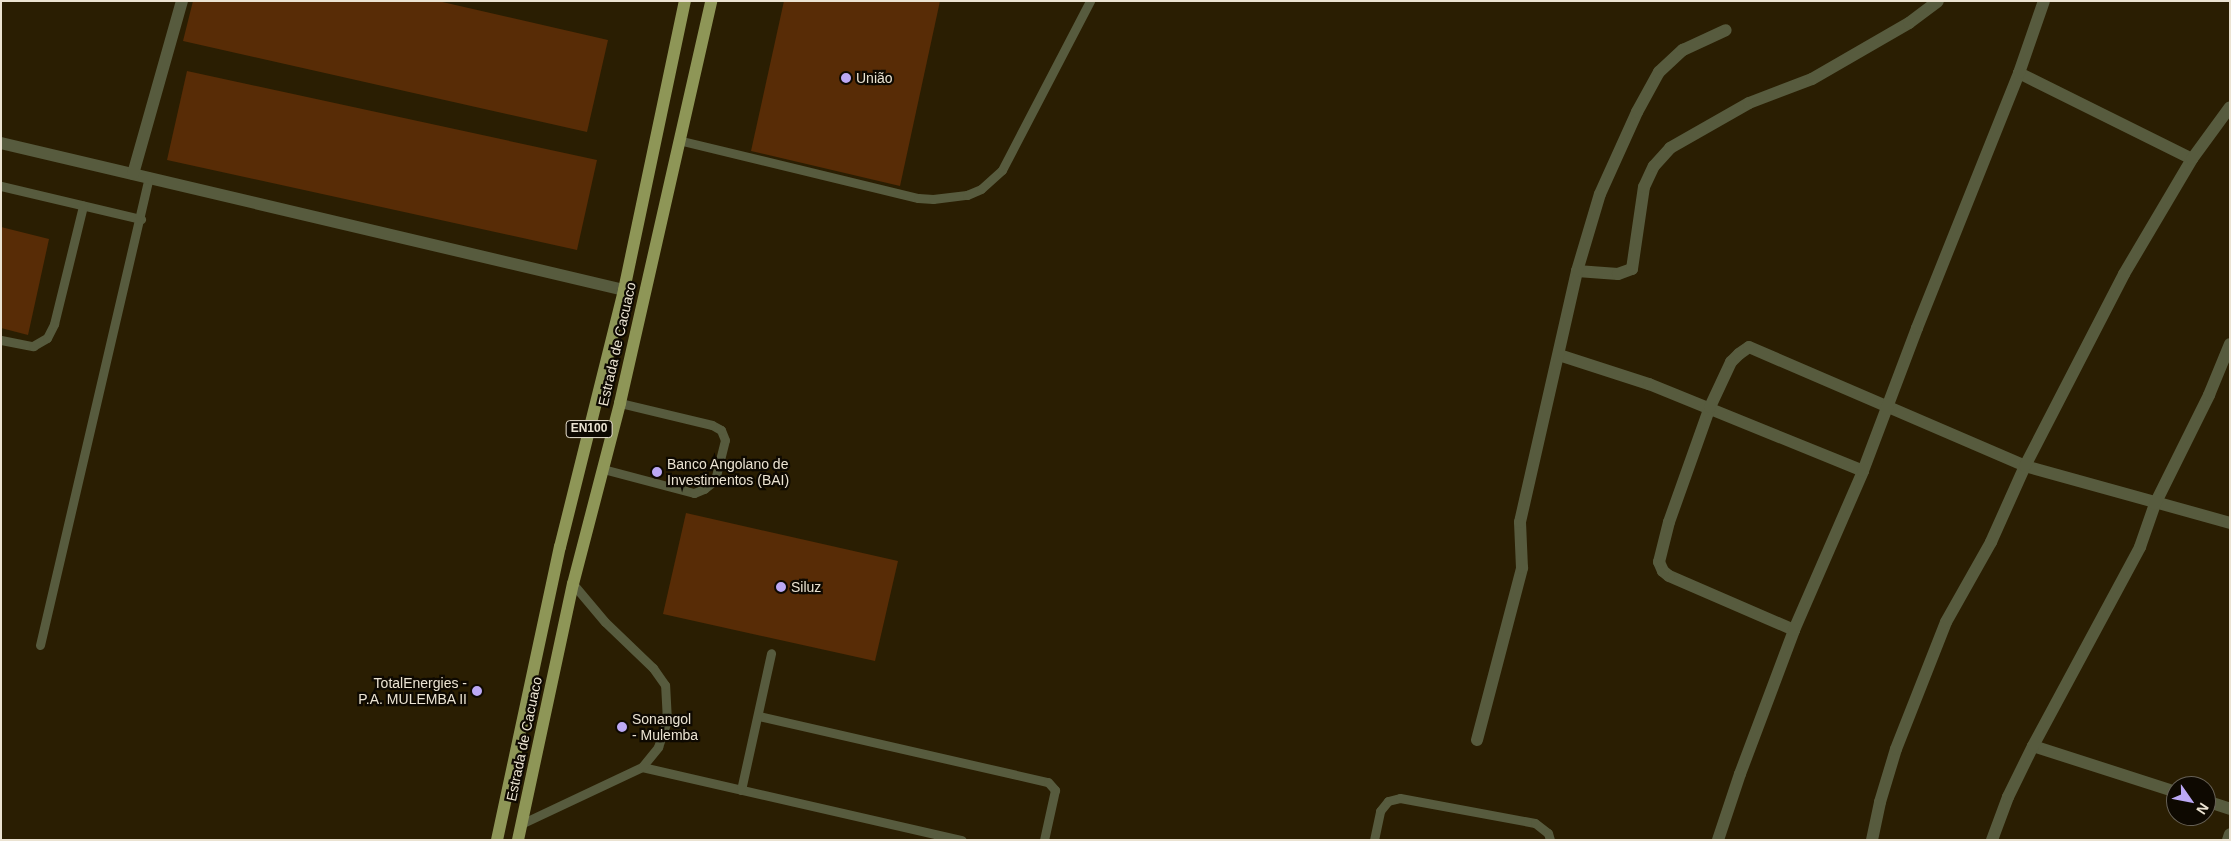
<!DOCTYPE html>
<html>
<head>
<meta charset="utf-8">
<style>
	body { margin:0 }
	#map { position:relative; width:2231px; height:841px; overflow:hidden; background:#2a1e02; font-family:Helvetica,sans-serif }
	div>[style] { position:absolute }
	.building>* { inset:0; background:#582c06 }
	.lane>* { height:9px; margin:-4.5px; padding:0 4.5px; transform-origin:4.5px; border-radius:4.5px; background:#575b3e }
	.street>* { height:12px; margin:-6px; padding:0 6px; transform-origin:6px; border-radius:6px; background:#575b3e }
	.primary>* { height:12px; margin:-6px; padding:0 6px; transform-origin:6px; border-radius:6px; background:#8e9657 }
	.dots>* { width:14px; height:14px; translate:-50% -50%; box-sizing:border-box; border:2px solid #0e0901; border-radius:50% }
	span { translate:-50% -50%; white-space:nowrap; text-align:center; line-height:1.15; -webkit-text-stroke:4.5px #0e0901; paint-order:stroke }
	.shield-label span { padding:1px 4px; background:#0e0901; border:1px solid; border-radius:4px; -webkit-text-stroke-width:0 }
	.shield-label { font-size:12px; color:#ebe3d2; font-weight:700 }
	.poi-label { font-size:14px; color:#ebe3d2 }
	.left { translate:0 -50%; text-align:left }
	.right { translate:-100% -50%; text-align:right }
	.street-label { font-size:14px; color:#ebe3d2 }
	.frame { position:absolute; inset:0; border:2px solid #ebe3d2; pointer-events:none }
	.north { position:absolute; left:2166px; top:776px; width:50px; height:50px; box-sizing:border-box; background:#0e0901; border:1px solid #666055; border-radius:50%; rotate:123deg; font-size:14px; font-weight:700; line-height:20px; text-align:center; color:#ebe3d2 }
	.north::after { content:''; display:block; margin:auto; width:18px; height:22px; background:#bca9f5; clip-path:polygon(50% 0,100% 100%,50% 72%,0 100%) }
</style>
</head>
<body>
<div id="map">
	<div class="building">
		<i style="clip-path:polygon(193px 1px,438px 1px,608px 40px,587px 132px,183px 41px)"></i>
		<i style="clip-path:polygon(784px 1px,940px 1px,900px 186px,751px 151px)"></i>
		<i style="clip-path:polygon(187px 71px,597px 160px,577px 250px,167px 160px)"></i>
		<i style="clip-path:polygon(1px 227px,49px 239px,28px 335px,1px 328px)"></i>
		<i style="clip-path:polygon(686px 513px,898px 561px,875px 661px,663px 614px)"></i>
	</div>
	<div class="lane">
		<i style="left:678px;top:140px;width:247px;rotate:13.6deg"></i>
		<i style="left:918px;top:198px;width:15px;rotate:4deg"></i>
		<i style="left:933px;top:199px;width:34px;rotate:-7deg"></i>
		<i style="left:967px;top:195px;width:15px;rotate:-23deg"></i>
		<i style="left:981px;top:189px;width:28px;rotate:-42deg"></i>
		<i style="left:1002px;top:170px;width:191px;rotate:-62.5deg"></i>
		<i style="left:1px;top:186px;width:144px;rotate:13.3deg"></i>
		<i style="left:1px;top:340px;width:33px;rotate:11deg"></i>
		<i style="left:33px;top:346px;width:16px;rotate:-30deg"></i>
		<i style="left:47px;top:338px;width:16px;rotate:-63deg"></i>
		<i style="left:54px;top:324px;width:122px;rotate:-76.2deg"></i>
		<i style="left:603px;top:469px;width:94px;rotate:14.8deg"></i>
		<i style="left:694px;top:493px;width:11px;rotate:-22deg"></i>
		<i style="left:704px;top:489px;width:14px;rotate:-39deg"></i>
		<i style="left:715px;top:480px;width:41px;rotate:-76deg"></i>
		<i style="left:725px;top:440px;width:11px;rotate:-112deg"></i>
		<i style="left:721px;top:430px;width:10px;rotate:-151deg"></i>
		<i style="left:712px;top:425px;width:95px;rotate:-166.6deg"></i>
		<i style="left:40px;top:645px;width:481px;rotate:-76.9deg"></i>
		<i style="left:759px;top:716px;width:296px;rotate:12.9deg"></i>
		<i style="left:1048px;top:782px;width:11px;rotate:49deg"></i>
		<i style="left:1055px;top:790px;width:51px;rotate:102.4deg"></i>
		<i style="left:642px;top:767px;width:328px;rotate:12.9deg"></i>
		<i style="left:741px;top:790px;width:140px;rotate:-77.6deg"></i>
		<i style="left:521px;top:824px;width:134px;rotate:-25.2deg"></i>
		<i style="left:642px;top:767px;width:26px;rotate:-51deg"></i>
		<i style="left:658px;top:747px;width:28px;rotate:-71deg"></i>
		<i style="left:667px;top:721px;width:36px;rotate:-93deg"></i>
		<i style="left:665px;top:685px;width:21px;rotate:-125deg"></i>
		<i style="left:653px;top:668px;width:66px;rotate:-136.2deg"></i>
		<i style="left:605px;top:622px;width:50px;rotate:-130.1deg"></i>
		<i style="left:1374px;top:840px;width:30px;rotate:-78deg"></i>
		<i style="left:1380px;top:811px;width:13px;rotate:-51deg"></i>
		<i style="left:1388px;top:801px;width:12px;rotate:-14deg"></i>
		<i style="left:1400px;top:798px;width:137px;rotate:10.5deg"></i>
		<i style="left:1535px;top:823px;width:16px;rotate:38deg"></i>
		<i style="left:1548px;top:833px;width:7px;rotate:74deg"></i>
	</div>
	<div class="street">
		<i style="left:2019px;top:73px;width:193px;rotate:26.4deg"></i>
		<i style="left:1px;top:143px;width:640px;rotate:13.28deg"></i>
		<i style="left:133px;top:174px;width:180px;rotate:-74.2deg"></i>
		<i style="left:1577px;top:271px;width:41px;rotate:4.2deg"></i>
		<i style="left:1618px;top:274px;width:15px;rotate:-20deg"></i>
		<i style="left:1632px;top:269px;width:83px;rotate:-81.7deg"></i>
		<i style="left:1644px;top:187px;width:23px;rotate:-65deg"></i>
		<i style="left:1654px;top:166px;width:24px;rotate:-48deg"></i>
		<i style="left:1670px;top:148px;width:91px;rotate:-29.7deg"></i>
		<i style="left:1749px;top:103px;width:67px;rotate:-20.9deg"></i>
		<i style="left:1812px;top:79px;width:112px;rotate:-30deg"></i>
		<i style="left:1909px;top:23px;width:36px;rotate:-37deg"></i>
		<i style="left:1559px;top:355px;width:95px;rotate:17.9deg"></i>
		<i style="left:1649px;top:384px;width:231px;rotate:22.1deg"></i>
		<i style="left:1794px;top:630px;width:136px;rotate:-156.6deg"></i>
		<i style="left:1669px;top:576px;width:8px;rotate:-140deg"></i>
		<i style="left:1663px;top:571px;width:10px;rotate:-114deg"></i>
		<i style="left:1659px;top:562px;width:41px;rotate:-76deg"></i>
		<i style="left:1669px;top:522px;width:122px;rotate:-70.4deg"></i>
		<i style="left:1710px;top:407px;width:50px;rotate:-65deg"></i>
		<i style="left:1731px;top:362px;width:11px;rotate:-45deg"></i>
		<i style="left:1739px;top:354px;width:12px;rotate:-35deg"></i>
		<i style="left:1749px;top:347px;width:301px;rotate:23.3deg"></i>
		<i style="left:2025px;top:466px;width:213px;rotate:15.5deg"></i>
		<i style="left:1477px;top:740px;width:178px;rotate:-75.3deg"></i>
		<i style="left:1522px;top:568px;width:46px;rotate:-92.5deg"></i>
		<i style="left:1520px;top:522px;width:257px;rotate:-77.2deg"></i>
		<i style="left:1577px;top:271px;width:80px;rotate:-73.4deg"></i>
		<i style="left:1600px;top:194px;width:90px;rotate:-65.7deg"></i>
		<i style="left:1637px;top:112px;width:46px;rotate:-61.2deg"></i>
		<i style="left:1659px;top:72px;width:33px;rotate:-43deg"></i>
		<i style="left:1683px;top:50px;width:47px;rotate:-24.9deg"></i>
		<i style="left:2033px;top:746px;width:150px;rotate:17.8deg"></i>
		<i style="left:2206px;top:801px;width:25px;rotate:18deg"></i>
		<i style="left:1718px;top:840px;width:70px;rotate:-71.6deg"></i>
		<i style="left:1740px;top:774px;width:154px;rotate:-69.4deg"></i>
		<i style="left:1794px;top:630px;width:173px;rotate:-66.5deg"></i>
		<i style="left:1863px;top:471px;width:153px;rotate:-69.3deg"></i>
		<i style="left:1917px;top:328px;width:275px;rotate:-68.2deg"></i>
		<i style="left:2019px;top:73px;width:76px;rotate:-70.9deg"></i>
		<i style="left:1872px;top:840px;width:39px;rotate:-78deg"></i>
		<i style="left:1880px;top:802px;width:55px;rotate:-73.2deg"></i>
		<i style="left:1896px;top:749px;width:136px;rotate:-68.5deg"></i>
		<i style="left:1946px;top:622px;width:92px;rotate:-60.6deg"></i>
		<i style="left:1991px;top:542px;width:83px;rotate:-65.9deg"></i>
		<i style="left:2025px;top:466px;width:216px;rotate:-62.7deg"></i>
		<i style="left:2124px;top:274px;width:134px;rotate:-59.4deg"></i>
		<i style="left:2192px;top:159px;width:64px;rotate:-53.8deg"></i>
		<i style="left:1992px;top:840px;width:46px;rotate:-69.6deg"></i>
		<i style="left:2008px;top:797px;width:57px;rotate:-63.9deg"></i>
		<i style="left:2033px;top:746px;width:226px;rotate:-61.7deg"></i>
		<i style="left:2140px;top:547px;width:46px;rotate:-70.8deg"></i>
		<i style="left:2155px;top:504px;width:122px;rotate:-63.6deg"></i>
		<i style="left:2209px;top:395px;width:55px;rotate:-67.6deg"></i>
		<i style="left:2228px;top:840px;width:6px;rotate:-72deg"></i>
	</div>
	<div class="primary">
		<i style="left:497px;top:840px;width:300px;rotate:-77.9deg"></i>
		<i style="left:560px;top:547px;width:265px;rotate:-76deg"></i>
		<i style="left:624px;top:290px;width:295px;rotate:-78.1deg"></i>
		<i style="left:518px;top:840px;width:262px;rotate:-77.9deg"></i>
		<i style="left:573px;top:584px;width:187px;rotate:-75.4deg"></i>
		<i style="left:620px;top:403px;width:412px;rotate:-77.2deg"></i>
	</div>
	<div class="dots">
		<i style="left:846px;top:78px;background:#bca9f5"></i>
		<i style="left:657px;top:472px;background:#bca9f5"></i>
		<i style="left:781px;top:587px;background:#bca9f5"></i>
		<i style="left:477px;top:691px;background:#bca9f5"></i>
		<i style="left:622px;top:727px;background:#bca9f5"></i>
	</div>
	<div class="shield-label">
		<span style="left:589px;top:429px">EN100</span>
	</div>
	<div class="poi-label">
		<span class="left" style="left:856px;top:78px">União</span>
		<span class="left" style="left:667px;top:472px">Banco Angolano de<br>Investimentos (BAI)</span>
		<span class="left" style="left:791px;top:587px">Siluz</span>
		<span class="right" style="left:467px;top:691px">TotalEnergies -<br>P.A. MULEMBA II</span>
		<span class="left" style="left:632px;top:727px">Sonangol<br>- Mulemba</span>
	</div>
	<div class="street-label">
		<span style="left:617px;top:344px;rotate:-77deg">Estrada de Cacuaco</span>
		<span style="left:524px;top:739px;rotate:-78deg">Estrada de Cacuaco</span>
	</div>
	<div class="frame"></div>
	<div class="north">N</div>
</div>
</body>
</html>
